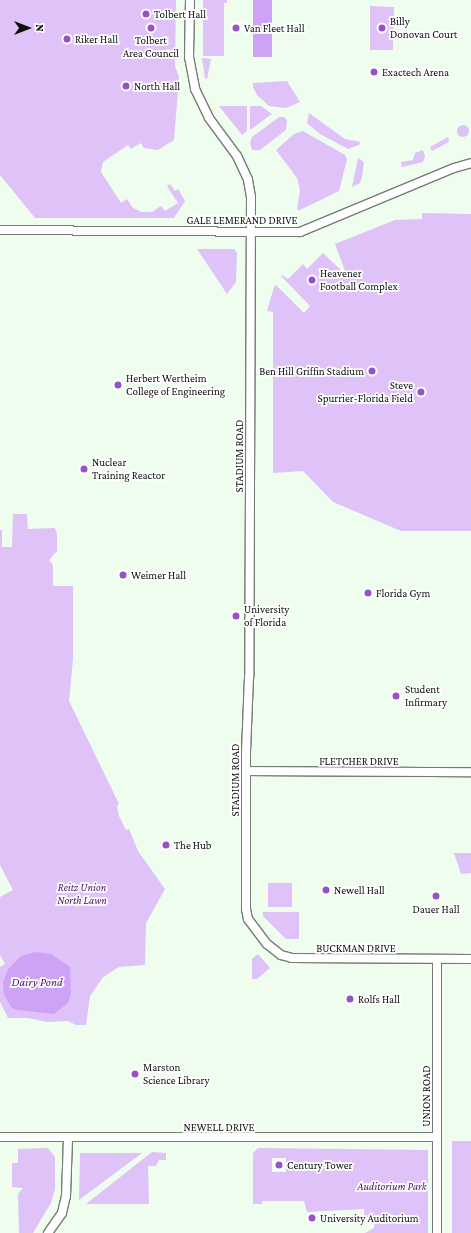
<!DOCTYPE html>
<html>
<head>
<meta charset="utf-8">
<style>
	body { margin:0 }
	#map { position:relative; width:471px; height:1233px; overflow:hidden; background:#effdee; font-family:"Crimson Pro",serif }
	div>[style] { position:absolute }
	.green>* { inset:0; background:#dec2f8 }
	.round { border-radius:50% }
	.water>* { inset:0; background:#cea3f5 }
	.roads { filter:drop-shadow(1px 0 #727e71) drop-shadow(-1px 0 #727e71) drop-shadow(0 1px #727e71) drop-shadow(0 -1px #727e71) }
	.minor>* { height:8px; margin:-4px; padding:0 4px; transform-origin:4px; border-radius:4px; background:#fff }
	.dots>* { width:11px; height:11px; translate:-50% -50%; box-sizing:border-box; border:2px solid #fff; border-radius:50% }
	span { translate:-50% -50%; white-space:nowrap; text-align:center; line-height:1.15; -webkit-text-stroke:3.5px #fff; paint-order:stroke }
	.poi-label { font-size:11px; color:#0c110c }
	.left { translate:0 -50%; text-align:left }
	.right { translate:-100% -50%; text-align:right }
	.street-label { font-size:11px; color:#0c110c }
	.park-label { font-size:11px; color:#4b0e6f; font-style:italic }
	.water-label { font-size:12px; color:#4a0c6e; font-style:italic }
	.north { position:absolute; left:8px; top:8px; width:40px; height:40px; -webkit-text-stroke:3px #fff; paint-order:stroke; rotate:90deg; font-size:11px; font-weight:700; line-height:16px; text-align:center; color:#0c110c }
	.north::after { content:''; display:block; margin:auto; width:14px; height:18px; background:#0c110c; clip-path:polygon(50% 0,100% 100%,50% 72%,0 100%) }
</style>
</head>
<body>
<div id="map">
	<div class="green">
		<i style="clip-path:polygon(0 0,176px 0,175px 66px,179px 77px,174px 140px,158px 150px,144px 148px,141px 143px,131px 149px,128px 145px,103px 162px,101px 172px,121px 203px,127px 199px,132px 207px,141px 212px,152px 212px,161px 206px,165px 211px,178px 203px,167px 186px,170px 184px,175px 191px,178px 189px,185px 201px,174px 218px,35px 218px,0 175px)"></i>
		<i style="clip-path:polygon(203px 0,227px 0,227px 3px,224px 3px,224px 56px,203px 56px)"></i>
		<i style="clip-path:polygon(370px 6px,394px 7px,393px 50px,370px 50px)"></i>
		<i style="clip-path:polygon(202px 58px,211px 59px,207px 79px,205px 78px)"></i>
		<i style="clip-path:polygon(287px 81px,300px 102px,286px 108px,269px 106px,257px 95px,253px 87px,253px 83px)"></i>
		<i style="clip-path:polygon(219px 106px,247px 106px,247px 131px,242px 135px)"></i>
		<i style="clip-path:polygon(250px 106px,261px 106px,272px 114px,250px 130px)"></i>
		<i style="clip-path:polygon(309px 113px,345px 139px,360px 142px,359px 145px,348px 149px,320px 134px,307px 123px)"></i>
		<i style="clip-path:polygon(279px 117px,284px 117px,287px 120px,286px 130px,260px 150px,252px 150px,250px 143px,252px 137px)"></i>
		<i class="round" style="left:457px;top:125px;width:12px;height:12px"></i>
		<i style="clip-path:polygon(303px 131px,345px 155px,347px 159px,339px 191px,300px 210px,297px 210px,300px 190px,297px 178px,276px 150px,294px 134px)"></i>
		<i style="clip-path:polygon(448px 137px,449px 142px,432px 151px,430px 147px)"></i>
		<i style="clip-path:polygon(423px 150px,425px 157px,423px 162px,402px 167px,401px 162px,413px 160px,415px 153px)"></i>
		<i style="clip-path:polygon(358px 158px,364px 162px,362px 177px,360px 183px,352px 187px)"></i>
		<i style="clip-path:polygon(422px 213px,471px 214px,471px 531px,401px 531px,333px 502px,303px 471px,273px 473px,273px 312px,267px 311px,274px 287px,276px 285px,304px 313px,310px 306px,281px 276px,282px 275px,288px 279px,303px 264px,307px 269px,323px 253px,347px 276px,335px 244px,395px 220px,422px 219px)"></i>
		<i style="clip-path:polygon(197px 249px,234px 249px,237px 253px,236px 282px,227px 294px)"></i>
		<i style="clip-path:polygon(13px 514px,27px 514px,28px 529px,55px 528px,57px 534px,57px 551px,49px 560px,53px 565px,53px 586px,73px 586px,73px 659px,69px 701px,119px 804px,117px 806px,119px 816px,126px 830px,129px 829px,138px 851px,165px 889px,146px 923px,145px 965px,119px 967px,103px 977px,90px 996px,86px 1025px,76px 1025px,68px 1021px,47px 1022px,28px 1018px,8px 1018px,0 1002px,0 967px,5px 964px,0 955px,0 897px,13px 890px,0 865px,0 530px,2px 530px,2px 547px,12px 547px)"></i>
		<i style="clip-path:polygon(454px 853px,471px 853px,471px 873px,461px 874px)"></i>
		<i style="clip-path:polygon(268px 883px,292px 883px,292px 907px,268px 907px)"></i>
		<i style="clip-path:polygon(263px 912px,299px 912px,299px 939px,286px 939px,263px 916px)"></i>
		<i style="clip-path:polygon(258px 954px,270px 968px,257px 979px,252px 979px,252px 959px)"></i>
		<i style="clip-path:polygon(452px 1141px,471px 1141px,471px 1233px,452px 1233px)"></i>
		<i style="clip-path:polygon(48px 1148px,55px 1157px,55px 1189px,51px 1203px,33px 1233px,19px 1233px,18px 1194px,23px 1188px,12px 1187px,12px 1163px,18px 1163px,18px 1149px)"></i>
		<i style="clip-path:polygon(evenodd,258px 1148px,428px 1150px,428px 1233px,365px 1233px,374px 1228px,375px 1221px,371px 1217px,364px 1217px,364px 1209px,307px 1212px,304px 1201px,262px 1201px,262px 1204px,253px 1204px,253px 1233px,253px 1153px,258px 1148px,272px 1158px,286px 1158px,286px 1172px,272px 1172px,272px 1158px)"></i>
		<i style="clip-path:polygon(152px 1152px,166px 1153px,166px 1160px,159px 1160px,156px 1166px,148px 1166px,149px 1204px,86px 1204px)"></i>
		<i style="clip-path:polygon(80px 1153px,142px 1153px,79px 1200px)"></i>
	</div>
	<div class="water">
		<i style="clip-path:polygon(253px 0,272px 0,272px 57px,253px 57px)"></i>
		<i style="clip-path:polygon(35px 952px,51px 954px,70px 967px,71px 993px,68px 1003px,54px 1014px,17px 1010px,11px 1007px,4px 994px,3px 982px,8px 969px,21px 956px)"></i>
	</div>
	<div class="roads">
		<div class="minor">
			<i style="left:190px;top:0;width:57px;rotate:91deg"></i>
			<i style="left:189px;top:57px;width:33px;rotate:79deg"></i>
			<i style="left:195px;top:89px;width:32px;rotate:64deg"></i>
			<i style="left:209px;top:118px;width:47px;rotate:53.6deg"></i>
			<i style="left:237px;top:156px;width:26px;rotate:65deg"></i>
			<i style="left:248px;top:180px;width:17px;rotate:80deg"></i>
			<i style="left:251px;top:197px;width:480px;rotate:90.2deg"></i>
			<i style="left:249px;top:677px;width:74px;rotate:92.3deg"></i>
			<i style="left:246px;top:751px;width:158px;rotate:90deg"></i>
			<i style="left:246px;top:909px;width:10px;rotate:79deg"></i>
			<i style="left:248px;top:919px;width:31px;rotate:53deg"></i>
			<i style="left:267px;top:944px;width:18px;rotate:38deg"></i>
			<i style="left:281px;top:955px;width:11px;rotate:15deg"></i>
			<i style="left:292px;top:958px;width:179px;rotate:0.3deg"></i>
			<i style="left:0;top:230px;width:300px;rotate:0.4deg"></i>
			<i style="left:300px;top:232px;width:167px;rotate:-22.6deg"></i>
			<i style="left:454px;top:168px;width:18px;rotate:-16deg"></i>
			<i style="left:247px;top:771px;width:224px;rotate:0.3deg"></i>
			<i style="left:437px;top:959px;width:274px;rotate:90deg"></i>
			<i style="left:0;top:1137px;width:437px"></i>
			<i style="left:48px;top:1233px;width:24px;rotate:-55deg"></i>
			<i style="left:62px;top:1213px;width:17px;rotate:-77deg"></i>
			<i style="left:66px;top:1196px;width:58px;rotate:-88deg"></i>
		</div>
	</div>
	<div class="dots">
		<i style="left:146px;top:14px;background:#9653c8"></i>
		<i style="left:151px;top:28px;background:#9653c8"></i>
		<i style="left:236px;top:28px;background:#9653c8"></i>
		<i style="left:382px;top:28px;background:#9653c8"></i>
		<i style="left:67px;top:39px;background:#9653c8"></i>
		<i style="left:374px;top:72px;background:#9653c8"></i>
		<i style="left:126px;top:86px;background:#9653c8"></i>
		<i style="left:312px;top:280px;background:#9653c8"></i>
		<i style="left:372px;top:371px;background:#9653c8"></i>
		<i style="left:118px;top:385px;background:#9653c8"></i>
		<i style="left:421px;top:392px;background:#9653c8"></i>
		<i style="left:84px;top:469px;background:#9653c8"></i>
		<i style="left:123px;top:575px;background:#9653c8"></i>
		<i style="left:368px;top:593px;background:#9653c8"></i>
		<i style="left:236px;top:616px;background:#9653c8"></i>
		<i style="left:396px;top:696px;background:#9653c8"></i>
		<i style="left:166px;top:845px;background:#9653c8"></i>
		<i style="left:326px;top:890px;background:#9653c8"></i>
		<i style="left:436px;top:896px;background:#9653c8"></i>
		<i style="left:350px;top:999px;background:#9653c8"></i>
		<i style="left:135px;top:1074px;background:#9653c8"></i>
		<i style="left:279px;top:1165px;background:#9653c8"></i>
		<i style="left:312px;top:1218px;background:#9653c8"></i>
	</div>
	<div class="poi-label">
		<span class="left" style="left:154px;top:14px">Tolbert Hall</span>
		<span class="left" style="left:390px;top:28px">Billy<br>Donovan Court</span>
		<span class="left" style="left:244px;top:28px">Van Fleet Hall</span>
		<span class="left" style="left:75px;top:39px">Riker Hall</span>
		<span style="left:151px;top:47px">Tolbert<br>Area Council</span>
		<span class="left" style="left:382px;top:72px">Exactech Arena</span>
		<span class="left" style="left:134px;top:86px">North Hall</span>
		<span class="left" style="left:320px;top:280px">Heavener<br>Football Complex</span>
		<span class="right" style="left:364px;top:371px">Ben Hill Griffin Stadium</span>
		<span class="left" style="left:126px;top:385px">Herbert Wertheim<br>College of Engineering</span>
		<span class="right" style="left:413px;top:392px">Steve<br>Spurrier-Florida Field</span>
		<span class="left" style="left:92px;top:469px">Nuclear<br>Training Reactor</span>
		<span class="left" style="left:131px;top:575px">Weimer Hall</span>
		<span class="left" style="left:376px;top:593px">Florida Gym</span>
		<span class="left" style="left:244px;top:616px">University<br>of Florida</span>
		<span class="left" style="left:405px;top:696px">Student<br>Infirmary</span>
		<span class="left" style="left:174px;top:845px">The Hub</span>
		<span class="left" style="left:334px;top:890px">Newell Hall</span>
		<span style="left:436px;top:909px">Dauer Hall</span>
		<span class="left" style="left:358px;top:999px">Rolfs Hall</span>
		<span class="left" style="left:143px;top:1074px">Marston<br>Science Library</span>
		<span class="left" style="left:287px;top:1165px">Century Tower</span>
		<span class="left" style="left:320px;top:1218px">University Auditorium</span>
	</div>
	<div class="street-label">
		<span style="left:242px;top:220px">GALE LEMERAND DRIVE</span>
		<span style="left:239px;top:456px;rotate:-90deg">STADIUM ROAD</span>
		<span style="left:359px;top:761px">FLETCHER DRIVE</span>
		<span style="left:235px;top:780px;rotate:-90deg">STADIUM ROAD</span>
		<span style="left:356px;top:948px">BUCKMAN DRIVE</span>
		<span style="left:426px;top:1096px;rotate:-90deg">UNION ROAD</span>
		<span style="left:219px;top:1127px">NEWELL DRIVE</span>
	</div>
	<div class="park-label">
		<span style="left:82px;top:894px">Reitz Union<br>North Lawn</span>
		<span style="left:392px;top:1186px">Auditorium Park</span>
	</div>
	<div class="water-label">
		<span style="left:37px;top:983px">Dairy Pond</span>
	</div>
	<div class="north">N</div>
</div>
</body>
</html>
